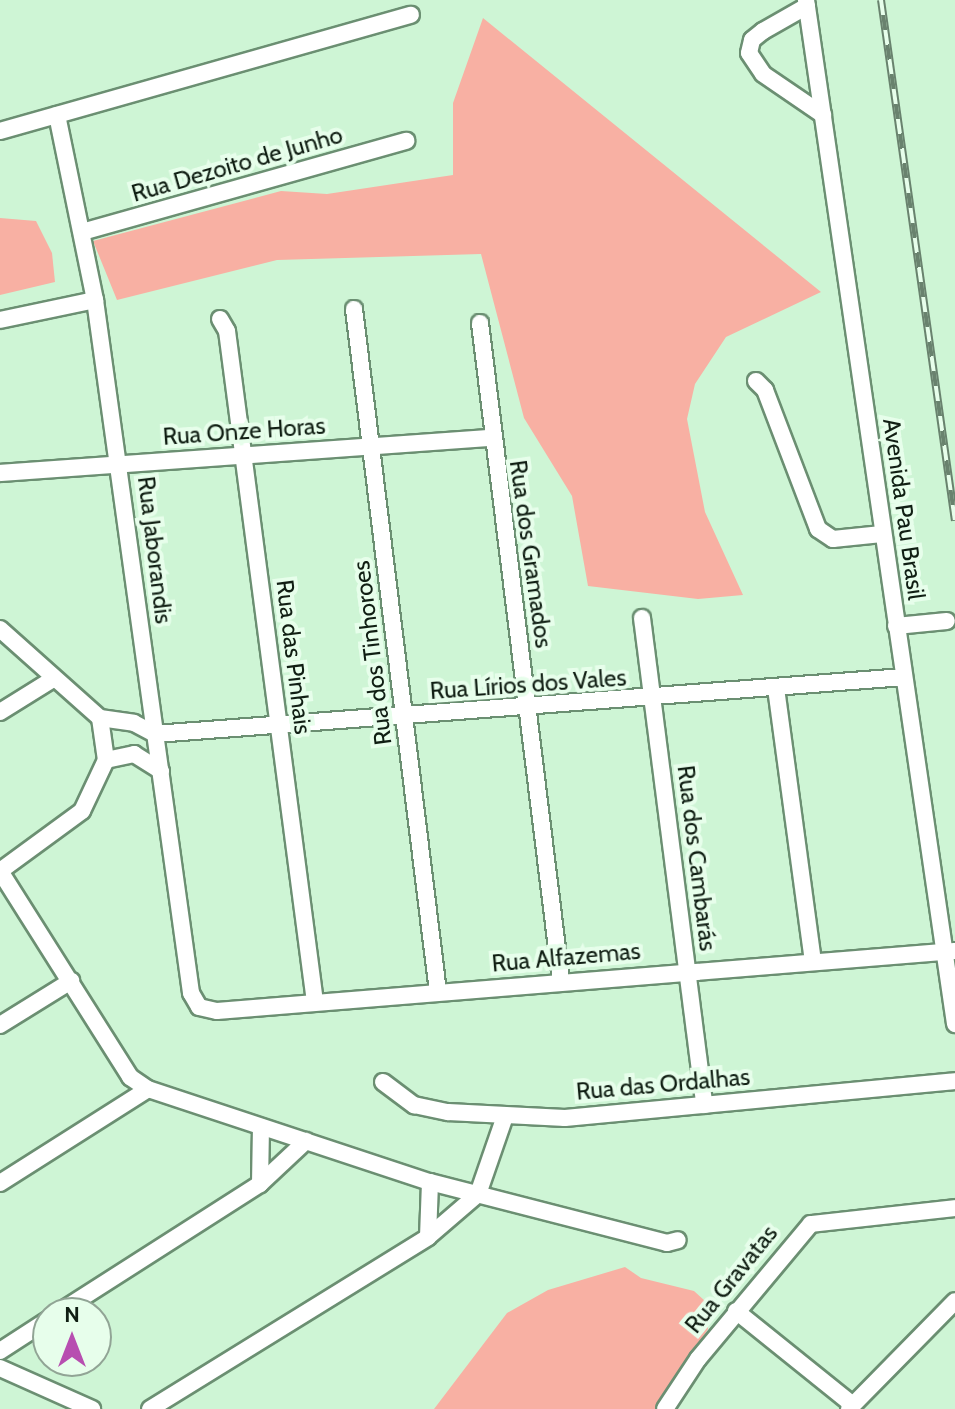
<!DOCTYPE html>
<html>
<head>
<meta charset="utf-8">
<style>
	body { margin:0 }
	#map { position:relative; width:955px; height:1409px; overflow:hidden; background:#cef5d5; font-family:Cabin,sans-serif }
	div>[style] { position:absolute }
	.green>* { inset:0; background:#f8b0a3 }
	.roads { filter:drop-shadow(2px 0 #6b8f72) drop-shadow(-2px 0 #6b8f72) drop-shadow(0 2px #6b8f72) drop-shadow(0 -2px #6b8f72) }
	.minor>* { height:16px; margin:-8px; padding:0 8px; transform-origin:8px; border-radius:8px; background:#fff }
	.rail>* { height:8px; margin-top:-4px; transform-origin:0; background:repeating-linear-gradient(90deg,#e7feeb 0 15px,#69826e 0 30px); box-sizing:border-box; border-block:2px solid #69826e }
	span { translate:-50% -50%; white-space:nowrap; text-align:center; line-height:1.15; -webkit-text-stroke:8px #e7feeb; paint-order:stroke }
	.street-label { font-size:24px; color:#101e13 }
	.north { position:absolute; left:32px; top:1297px; width:80px; height:80px; box-sizing:border-box; background:#e7feeb; border:2px solid #91a495; border-radius:50%; rotate:0deg; font-size:22px; font-weight:700; line-height:32px; text-align:center; color:#101e13 }
	.north::after { content:''; display:block; margin:auto; width:28px; height:36px; background:#b74eb0; clip-path:polygon(50% 0,100% 100%,50% 72%,0 100%) }
</style>
</head>
<body>
<div id="map">
	<div class="green">
		<i style="clip-path:polygon(483px 18px,821px 292px,726px 337px,695px 384px,687px 419px,705px 512px,743px 595px,698px 599px,588px 586px,572px 496px,524px 418px,481px 254px,277px 260px,117px 300px,93px 241px,281px 191px,327px 194px,453px 175px,453px 103px)"></i>
		<i style="clip-path:polygon(0 218px,36px 221px,52px 253px,55px 282px,0 295px)"></i>
		<i style="clip-path:polygon(625px 1267px,641px 1278px,694px 1291px,705px 1301px,708px 1329px,657px 1409px,434px 1409px,507px 1313px,548px 1290px)"></i>
	</div>
	<div class="roads">
		<div class="minor">
			<i style="left:806px;top:0;width:1035px;rotate:81.72deg"></i>
			<i style="left:807px;top:6px;width:51px;rotate:150.4deg"></i>
			<i style="left:763px;top:31px;width:14px;rotate:141deg"></i>
			<i style="left:752px;top:40px;width:13px;rotate:103deg"></i>
			<i style="left:749px;top:53px;width:25px;rotate:56deg"></i>
			<i style="left:763px;top:74px;width:73px;rotate:34.3deg"></i>
			<i style="left:57px;top:115px;width:189px;rotate:78.4deg"></i>
			<i style="left:95px;top:300px;width:700px;rotate:82.11deg"></i>
			<i style="left:191px;top:993px;width:16px;rotate:60deg"></i>
			<i style="left:199px;top:1007px;width:18px;rotate:13deg"></i>
			<i style="left:217px;top:1011px;width:740px;rotate:-4.65deg"></i>
			<i style="left:0;top:131px;width:427px;rotate:-15.8deg"></i>
			<i style="left:82px;top:232px;width:337px;rotate:-15.7deg"></i>
			<i style="left:354px;top:309px;width:688px;rotate:82.99deg"></i>
			<i style="left:220px;top:319px;width:14px;rotate:60deg"></i>
			<i style="left:227px;top:331px;width:677px;rotate:82.53deg"></i>
			<i style="left:0;top:320px;width:97px;rotate:-11.9deg"></i>
			<i style="left:480px;top:323px;width:663px;rotate:82.98deg"></i>
			<i style="left:756px;top:381px;width:13px;rotate:45deg"></i>
			<i style="left:765px;top:390px;width:149px;rotate:69.1deg"></i>
			<i style="left:818px;top:529px;width:18px;rotate:34deg"></i>
			<i style="left:833px;top:539px;width:49px;rotate:-5.8deg"></i>
			<i style="left:0;top:473px;width:492px;rotate:-4.1deg"></i>
			<i style="left:642px;top:618px;width:491px;rotate:82.7deg"></i>
			<i style="left:896px;top:626px;width:51px;rotate:-5.6deg"></i>
			<i style="left:0;top:629px;width:134px;rotate:41.7deg"></i>
			<i style="left:100px;top:718px;width:34px;rotate:8deg"></i>
			<i style="left:134px;top:723px;width:24px;rotate:28deg"></i>
			<i style="left:776px;top:688px;width:275px;rotate:82.3deg"></i>
			<i style="left:0;top:712px;width:62px;rotate:-31.9deg"></i>
			<i style="left:100px;top:718px;width:42px;rotate:81.9deg"></i>
			<i style="left:106px;top:760px;width:56px;rotate:115.2deg"></i>
			<i style="left:82px;top:811px;width:102px;rotate:143.8deg"></i>
			<i style="left:0;top:871px;width:244px;rotate:57.7deg"></i>
			<i style="left:130px;top:1077px;width:22px;rotate:34deg"></i>
			<i style="left:148px;top:1089px;width:297px;rotate:18.3deg"></i>
			<i style="left:430px;top:1182px;width:245px;rotate:14.4deg"></i>
			<i style="left:667px;top:1243px;width:11px;rotate:-15deg"></i>
			<i style="left:155px;top:734px;width:751px;rotate:-4.35deg"></i>
			<i style="left:106px;top:760px;width:29px;rotate:-12deg"></i>
			<i style="left:134px;top:754px;width:32px;rotate:32deg"></i>
			<i style="left:0;top:1025px;width:84px;rotate:-31.8deg"></i>
			<i style="left:383px;top:1082px;width:39px;rotate:37deg"></i>
			<i style="left:414px;top:1105px;width:35px;rotate:12deg"></i>
			<i style="left:448px;top:1112px;width:117px;rotate:2.9deg"></i>
			<i style="left:565px;top:1118px;width:392px;rotate:-5.4deg"></i>
			<i style="left:0;top:1183px;width:175px;rotate:-32.4deg"></i>
			<i style="left:260px;top:1184px;width:57px;rotate:-89deg"></i>
			<i style="left:428px;top:1237px;width:55px;rotate:-87.9deg"></i>
			<i style="left:736px;top:1311px;width:150px;rotate:38.8deg"></i>
			<i style="left:58px;top:1313px;width:240px;rotate:-32.6deg"></i>
			<i style="left:260px;top:1184px;width:63px;rotate:-43.1deg"></i>
			<i style="left:0;top:1351px;width:57px;rotate:-32.9deg"></i>
			<i style="left:0;top:1368px;width:101px;rotate:24deg"></i>
			<i style="left:150px;top:1409px;width:327px;rotate:-31.7deg"></i>
			<i style="left:428px;top:1237px;width:66px;rotate:-40.7deg"></i>
			<i style="left:478px;top:1194px;width:83px;rotate:-70.9deg"></i>
			<i style="left:665px;top:1409px;width:60px;rotate:-56.6deg"></i>
			<i style="left:698px;top:1359px;width:176px;rotate:-50.1deg"></i>
			<i style="left:811px;top:1224px;width:145px;rotate:-6.3deg"></i>
			<i style="left:849px;top:1409px;width:151px;rotate:-45.5deg"></i>
		</div>
	</div>
	<div class="rail">
		<i style="left:881px;top:0;width:526px;rotate:81.92deg"></i>
	</div>
	<div class="street-label">
		<span style="left:237px;top:164px;rotate:-16deg">Rua Dezoito de Junho</span>
		<span style="left:244px;top:431px;rotate:-4deg">Rua Onze Horas</span>
		<span style="left:904px;top:509px;rotate:82deg">Avenida Pau Brasil</span>
		<span style="left:155px;top:550px;rotate:83deg">Rua Jaborandis</span>
		<span style="left:531px;top:554px;rotate:82deg">Rua dos Gramados</span>
		<span style="left:372px;top:653px;rotate:-97deg">Rua dos Tinhoroes</span>
		<span style="left:294px;top:657px;rotate:83deg">Rua das Pinhais</span>
		<span style="left:528px;top:684px;rotate:-4deg">Rua Lírios dos Vales</span>
		<span style="left:697px;top:858px;rotate:83deg">Rua dos Cambarás</span>
		<span style="left:566px;top:957px;rotate:-5deg">Rua Alfazemas</span>
		<span style="left:663px;top:1084px;rotate:-5deg">Rua das Ordalhas</span>
		<span style="left:731px;top:1279px;rotate:-51deg">Rua Gravatas</span>
	</div>
	<div class="north">N</div>
</div>
</body>
</html>
